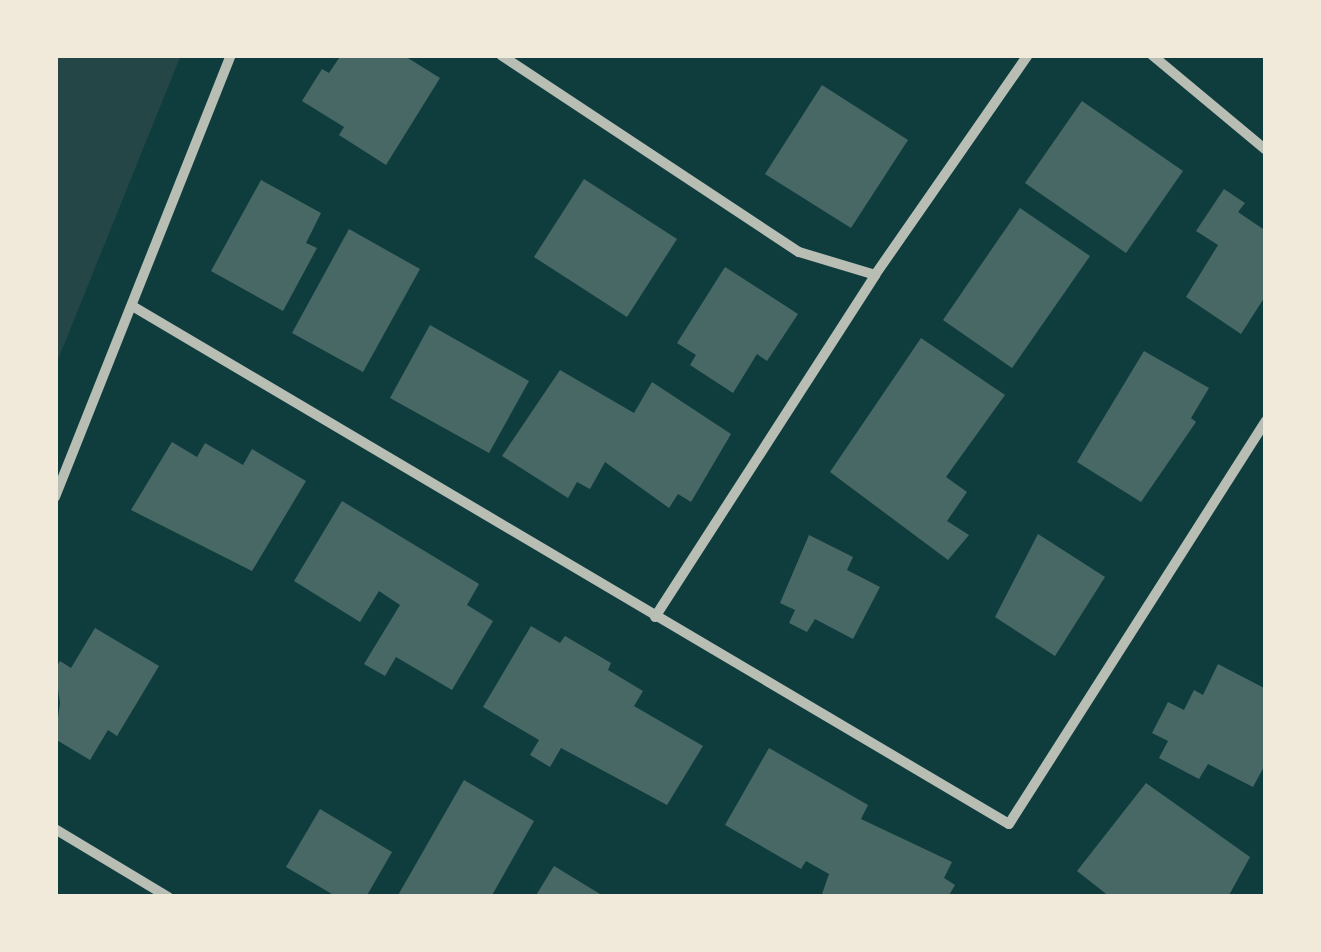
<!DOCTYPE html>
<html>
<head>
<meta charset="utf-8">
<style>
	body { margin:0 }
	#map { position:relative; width:1321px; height:952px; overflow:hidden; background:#0f3d3e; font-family:"Roboto Serif",serif }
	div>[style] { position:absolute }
	.green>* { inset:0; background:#244646 }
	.building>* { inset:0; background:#486865 }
	.minor>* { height:10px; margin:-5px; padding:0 5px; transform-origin:5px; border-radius:5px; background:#b8beb3 }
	span { translate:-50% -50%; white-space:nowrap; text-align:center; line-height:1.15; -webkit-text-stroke:10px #f1e9da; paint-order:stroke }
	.frame { position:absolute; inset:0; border:58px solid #f1e9da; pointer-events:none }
</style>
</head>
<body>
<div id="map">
	<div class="green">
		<i style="clip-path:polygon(55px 55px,181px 55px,55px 367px)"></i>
	</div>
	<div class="building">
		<i style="clip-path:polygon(341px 55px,403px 55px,440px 78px,386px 165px,339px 135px,344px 127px,302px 101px,322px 69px,329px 73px)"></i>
		<i style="clip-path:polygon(822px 85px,908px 140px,851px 228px,765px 174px)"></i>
		<i style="clip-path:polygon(1082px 101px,1183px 171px,1126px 253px,1025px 183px)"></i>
		<i style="clip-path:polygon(584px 179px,677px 239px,627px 317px,534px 257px)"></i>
		<i style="clip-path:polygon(261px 180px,321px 213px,306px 243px,317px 248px,283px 311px,211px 271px)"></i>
		<i style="clip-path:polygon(1224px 189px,1245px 203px,1238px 212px,1266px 231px,1266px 295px,1241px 334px,1186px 297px,1218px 245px,1196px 231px)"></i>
		<i style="clip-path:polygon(1020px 208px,1090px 256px,1012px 368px,943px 320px)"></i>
		<i style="clip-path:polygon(349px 229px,420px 269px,363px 372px,292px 333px)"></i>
		<i style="clip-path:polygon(725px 267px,798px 314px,767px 361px,757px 354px,733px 393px,690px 365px,696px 355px,677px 343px)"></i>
		<i style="clip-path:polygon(430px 325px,529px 381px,489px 453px,390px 398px)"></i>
		<i style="clip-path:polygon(921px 338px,1005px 395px,946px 477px,967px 492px,947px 521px,969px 535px,948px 560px,830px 472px)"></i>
		<i style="clip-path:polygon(1144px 351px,1209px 388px,1191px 418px,1196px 422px,1141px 502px,1077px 462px)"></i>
		<i style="clip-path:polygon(560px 370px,634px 413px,652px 382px,731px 434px,691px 502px,678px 494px,669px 508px,605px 462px,590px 489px,577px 482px,568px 498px,502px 456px)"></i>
		<i style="clip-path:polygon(172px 442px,197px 457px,205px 443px,243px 465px,252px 449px,306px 481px,252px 571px,131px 510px)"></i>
		<i style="clip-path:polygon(342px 501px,479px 584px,467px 605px,493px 621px,452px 690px,396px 657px,385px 676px,364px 664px,400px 605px,379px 591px,360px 622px,294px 581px)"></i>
		<i style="clip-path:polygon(1038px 534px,1105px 577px,1055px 656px,995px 617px)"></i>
		<i style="clip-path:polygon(809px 535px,853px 557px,847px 570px,880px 587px,853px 639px,815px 619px,807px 632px,789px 623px,795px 610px,780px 603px)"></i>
		<i style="clip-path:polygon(531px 626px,560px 643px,565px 636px,611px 663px,608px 670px,643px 691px,634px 706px,703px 746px,667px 805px,561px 748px,550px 767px,530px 755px,539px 740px,483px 707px)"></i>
		<i style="clip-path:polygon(95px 628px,159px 666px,117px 736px,108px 730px,90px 760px,55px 739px,60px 703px,55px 669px,60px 661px,71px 668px)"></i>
		<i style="clip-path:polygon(1218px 664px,1266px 689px,1266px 763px,1253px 787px,1208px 764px,1199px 779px,1159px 758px,1168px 741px,1152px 733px,1168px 702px,1184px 710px,1194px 690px,1203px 695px)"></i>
		<i style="clip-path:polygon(769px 748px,868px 805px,861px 819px,952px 862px,944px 878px,955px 885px,948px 897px,821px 897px,829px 874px,806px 861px,801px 869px,725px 825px)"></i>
		<i style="clip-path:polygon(464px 780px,534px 821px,491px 897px,397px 897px)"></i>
		<i style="clip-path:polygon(1146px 783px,1250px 857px,1228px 897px,1110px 897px,1077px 871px)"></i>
		<i style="clip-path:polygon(320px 809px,392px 852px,366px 897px,337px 897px,286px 867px)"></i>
		<i style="clip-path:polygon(554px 866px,605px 897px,535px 897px)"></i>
	</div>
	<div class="minor">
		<i style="left:501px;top:55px;width:357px;rotate:33.5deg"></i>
		<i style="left:799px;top:252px;width:79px;rotate:16.8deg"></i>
		<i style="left:1152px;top:55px;width:148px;rotate:39.8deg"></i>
		<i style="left:134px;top:307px;width:1016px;rotate:30.58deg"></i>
		<i style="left:1009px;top:824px;width:478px;rotate:-57.5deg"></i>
		<i style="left:55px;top:497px;width:476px;rotate:-68.3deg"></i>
		<i style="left:655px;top:617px;width:407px;rotate:-57.2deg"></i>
		<i style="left:875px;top:275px;width:268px;rotate:-55.2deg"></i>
		<i style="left:55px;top:829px;width:132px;rotate:31deg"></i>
	</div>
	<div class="frame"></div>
</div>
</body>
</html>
